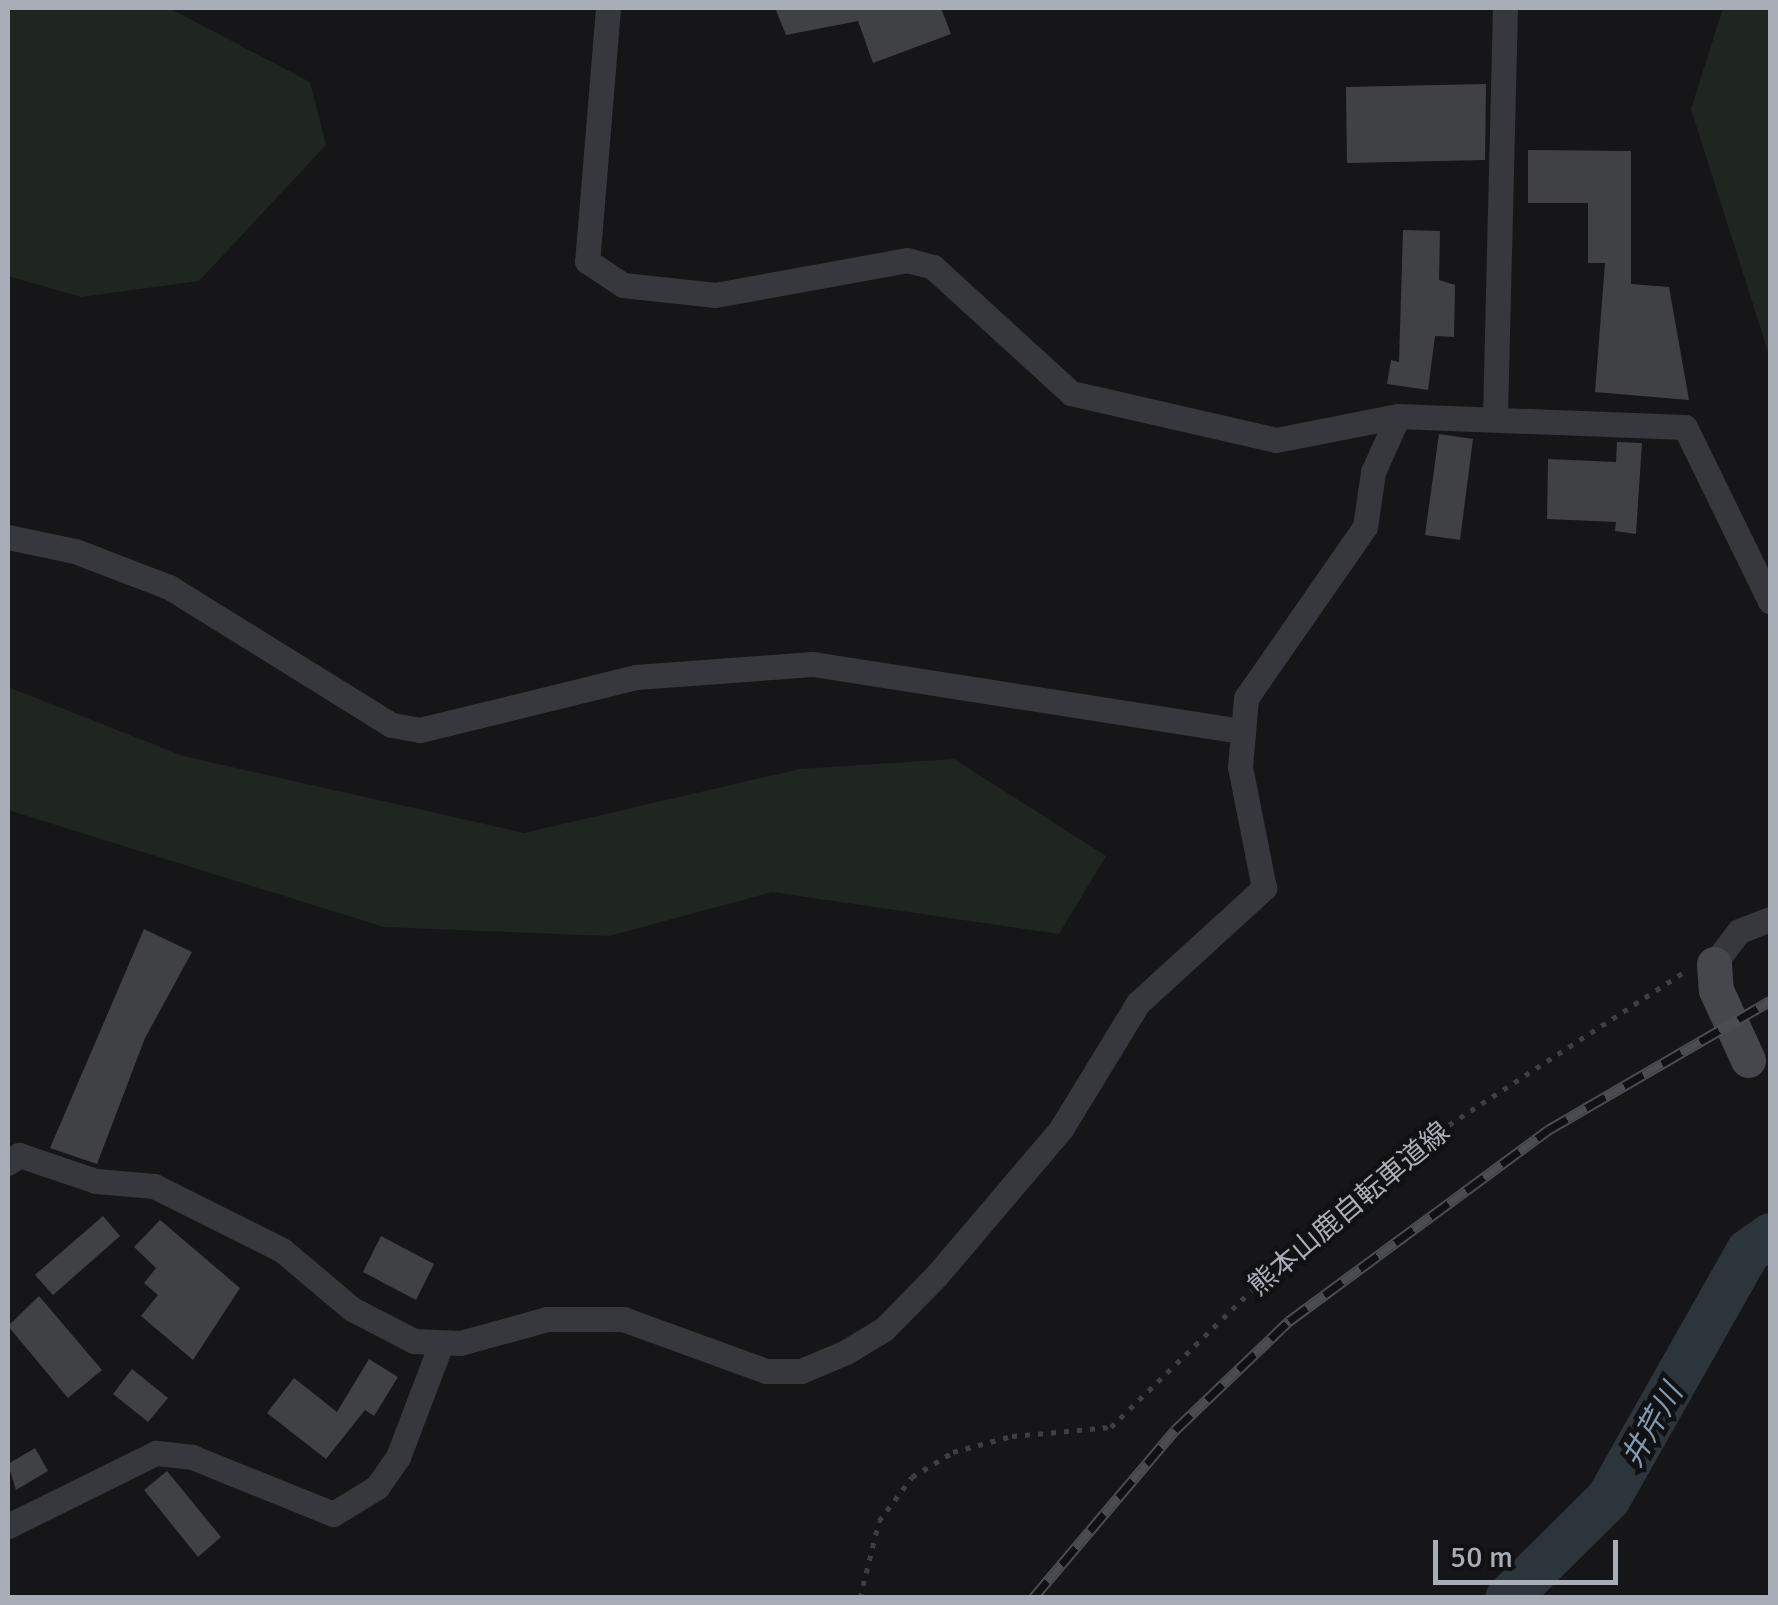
<!DOCTYPE html>
<html>
<head>
<meta charset="utf-8">
<style>
	body { margin:0 }
	#map { position:relative; width:1778px; height:1605px; overflow:hidden; background:#161618; font-family:Signika,"Noto Sans JP",sans-serif }
	div>[style] { position:absolute }
	.green>* { inset:0; background:#1e261f }
	.river>* { height:45px; margin:-22.5px; padding:0 22.5px; transform-origin:22.5px; border-radius:22.5px; background:#2c353c }
	.building>* { inset:0; background:#404145 }
	.path>* { height:5px; margin-top:-2.5px; transform-origin:0; background:repeating-linear-gradient(90deg,#3d3f44 0 5px,transparent 0 13px) }
	.street>* { height:25px; margin:-12.5px; padding:0 12.5px; transform-origin:12.5px; border-radius:12.5px; background:#37383d }
	.secondary>* { height:35px; margin:-17.5px; padding:0 17.5px; transform-origin:17.5px; border-radius:17.5px; background:#45474d }
	.rail>* { height:11px; margin-top:-5.5px; transform-origin:0; background:repeating-linear-gradient(90deg,#111113 0 22px,#4a4c52 0 44px); box-sizing:border-box; border-block:2px solid #4a4c52 }
	span { translate:-50% -50%; white-space:nowrap; text-align:center; line-height:1.15; -webkit-text-stroke:9px #111113; paint-order:stroke }
	.street-label { font-size:28px; color:#a8adb8 }
	.water-label { font-size:30px; color:#7f9bb3; font-style:italic }
	.frame { position:absolute; inset:0; border:10px solid #a8adb8; pointer-events:none }
	.scale { position:absolute; left:1433px; top:1540px; width:185px; height:45px; box-sizing:border-box; border:5px solid #a8adb8; border-top:0; padding-left:12px; font-size:30px; line-height:35px; white-space:nowrap; color:#a8adb8; -webkit-text-stroke:8px #111113; paint-order:stroke }
</style>
</head>
<body>
<div id="map">
	<div class="green">
		<i style="clip-path:polygon(8px 8px,169px 8px,310px 82px,326px 145px,199px 281px,81px 297px,8px 276px)"></i>
		<i style="clip-path:polygon(1723px 8px,1770px 8px,1770px 358px,1691px 109px)"></i>
		<i style="clip-path:polygon(8px 687px,183px 756px,524px 833px,800px 769px,954px 759px,1106px 856px,1059px 934px,772px 892px,609px 936px,384px 927px,8px 810px)"></i>
	</div>
	<div class="river">
		<i style="left:1507px;top:1598px;width:142px;rotate:-44.7deg"></i>
		<i style="left:1608px;top:1498px;width:284px;rotate:-60.5deg"></i>
		<i style="left:1748px;top:1251px;width:27px;rotate:-36deg"></i>
	</div>
	<div class="building">
		<i style="clip-path:polygon(775px 8px,941px 8px,951px 34px,873px 63px,858px 21px,786px 35px)"></i>
		<i style="clip-path:polygon(1486px 84px,1485px 160px,1347px 163px,1346px 87px)"></i>
		<i style="clip-path:polygon(1528px 150px,1631px 151px,1631px 284px,1669px 287px,1689px 400px,1595px 392px,1605px 263px,1588px 263px,1588px 203px,1528px 203px)"></i>
		<i style="clip-path:polygon(1403px 230px,1440px 231px,1439px 280px,1455px 285px,1454px 337px,1435px 336px,1428px 390px,1387px 384px,1391px 360px,1399px 362px)"></i>
		<i style="clip-path:polygon(1439px 434px,1473px 439px,1460px 540px,1425px 535px)"></i>
		<i style="clip-path:polygon(1617px 442px,1642px 443px,1636px 534px,1615px 531px,1616px 522px,1547px 519px,1548px 459px,1616px 462px)"></i>
		<i style="clip-path:polygon(144px 929px,192px 952px,145px 1038px,97px 1164px,50px 1148px)"></i>
		<i style="clip-path:polygon(103px 1216px,120px 1236px,53px 1295px,35px 1275px)"></i>
		<i style="clip-path:polygon(160px 1220px,240px 1288px,193px 1360px,141px 1316px,158px 1295px,144px 1283px,156px 1268px,134px 1247px)"></i>
		<i style="clip-path:polygon(381px 1236px,434px 1264px,416px 1300px,363px 1272px)"></i>
		<i style="clip-path:polygon(39px 1296px,102px 1370px,68px 1398px,8px 1326px)"></i>
		<i style="clip-path:polygon(369px 1359px,398px 1377px,374px 1416px,365px 1410px,326px 1459px,267px 1413px,294px 1378px,337px 1412px)"></i>
		<i style="clip-path:polygon(132px 1369px,168px 1398px,148px 1422px,113px 1394px)"></i>
		<i style="clip-path:polygon(35px 1448px,48px 1471px,16px 1490px,8px 1464px)"></i>
		<i style="clip-path:polygon(167px 1471px,221px 1537px,198px 1557px,144px 1490px)"></i>
	</div>
	<div class="path">
		<i style="left:860px;top:1598px;width:79px;rotate:-76.1deg"></i>
		<i style="left:879px;top:1521px;width:55px;rotate:-53.1deg"></i>
		<i style="left:912px;top:1477px;width:48px;rotate:-31.4deg"></i>
		<i style="left:953px;top:1452px;width:61px;rotate:-15.2deg"></i>
		<i style="left:1012px;top:1436px;width:99px;rotate:-5.2deg"></i>
		<i style="left:1111px;top:1427px;width:268px;rotate:-44.2deg"></i>
		<i style="left:1303px;top:1240px;width:160px;rotate:-39.2deg"></i>
		<i style="left:1427px;top:1139px;width:310px;rotate:-33deg"></i>
	</div>
	<div class="street">
		<i style="left:608px;top:8px;width:254px;rotate:94.7deg"></i>
		<i style="left:587px;top:261px;width:43px;rotate:33.7deg"></i>
		<i style="left:623px;top:285px;width:93px;rotate:6.2deg"></i>
		<i style="left:715px;top:295px;width:195px;rotate:-10.3deg"></i>
		<i style="left:907px;top:260px;width:27px;rotate:15deg"></i>
		<i style="left:933px;top:267px;width:187px;rotate:42.4deg"></i>
		<i style="left:1071px;top:393px;width:210px;rotate:12.9deg"></i>
		<i style="left:1276px;top:440px;width:124px;rotate:-11.1deg"></i>
		<i style="left:1398px;top:416px;width:287px;rotate:2.2deg"></i>
		<i style="left:1685px;top:427px;width:194px;rotate:64deg"></i>
		<i style="left:1495px;top:416px;width:408px;rotate:-88.6deg"></i>
		<i style="left:8px;top:537px;width:68px;rotate:11.8deg"></i>
		<i style="left:75px;top:551px;width:101px;rotate:21deg"></i>
		<i style="left:169px;top:587px;width:262px;rotate:31.8deg"></i>
		<i style="left:392px;top:725px;width:28px;rotate:10deg"></i>
		<i style="left:420px;top:730px;width:222px;rotate:-13.8deg"></i>
		<i style="left:636px;top:677px;width:177px;rotate:-4.2deg"></i>
		<i style="left:813px;top:664px;width:434px;rotate:8.9deg"></i>
		<i style="left:1714px;top:964px;width:41px;rotate:-52.9deg"></i>
		<i style="left:1739px;top:931px;width:33px;rotate:-21deg"></i>
		<i style="left:8px;top:1163px;width:14px;rotate:-36deg"></i>
		<i style="left:19px;top:1155px;width:81px;rotate:18.7deg"></i>
		<i style="left:96px;top:1181px;width:58px;rotate:4.9deg"></i>
		<i style="left:154px;top:1186px;width:143px;rotate:26.6deg"></i>
		<i style="left:282px;top:1250px;width:92px;rotate:40.1deg"></i>
		<i style="left:352px;top:1309px;width:70px;rotate:27.3deg"></i>
		<i style="left:414px;top:1341px;width:46px;rotate:2.5deg"></i>
		<i style="left:460px;top:1343px;width:90px;rotate:-15.4deg"></i>
		<i style="left:547px;top:1319px;width:76px"></i>
		<i style="left:623px;top:1319px;width:152px;rotate:20deg"></i>
		<i style="left:766px;top:1371px;width:35px"></i>
		<i style="left:801px;top:1371px;width:49px;rotate:-22.9deg"></i>
		<i style="left:846px;top:1352px;width:44px;rotate:-31.2deg"></i>
		<i style="left:884px;top:1329px;width:74px;rotate:-45.5deg"></i>
		<i style="left:936px;top:1276px;width:193px;rotate:-49.6deg"></i>
		<i style="left:1061px;top:1129px;width:148px;rotate:-58.6deg"></i>
		<i style="left:1138px;top:1003px;width:171px;rotate:-42.4deg"></i>
		<i style="left:1264px;top:888px;width:123px;rotate:-101.2deg"></i>
		<i style="left:1240px;top:767px;width:69px;rotate:-85deg"></i>
		<i style="left:1246px;top:698px;width:208px;rotate:-55.2deg"></i>
		<i style="left:1365px;top:527px;width:56px;rotate:-81.7deg"></i>
		<i style="left:1373px;top:472px;width:61px;rotate:-65.9deg"></i>
		<i style="left:8px;top:1526px;width:165px;rotate:-26.3deg"></i>
		<i style="left:156px;top:1453px;width:36px;rotate:6deg"></i>
		<i style="left:192px;top:1457px;width:152px;rotate:22deg"></i>
		<i style="left:333px;top:1514px;width:52px;rotate:-31.5deg"></i>
		<i style="left:377px;top:1487px;width:37px;rotate:-55deg"></i>
		<i style="left:398px;top:1457px;width:121px;rotate:-69.2deg"></i>
	</div>
	<div class="secondary">
		<i style="left:1714px;top:964px;width:26px;rotate:86deg"></i>
		<i style="left:1716px;top:990px;width:77px;rotate:65.4deg"></i>
	</div>
	<div class="rail">
		<i style="left:1033px;top:1598px;width:220px;rotate:-49.8deg"></i>
		<i style="left:1175px;top:1430px;width:158px;rotate:-43.7deg"></i>
		<i style="left:1289px;top:1321px;width:322px;rotate:-36.4deg"></i>
		<i style="left:1548px;top:1130px;width:257px;rotate:-30.2deg"></i>
	</div>
	<div class="street-label">
		<span style="left:1349px;top:1209px;rotate:-40deg">熊本山鹿自転車道線</span>
	</div>
	<div class="water-label">
		<span style="left:1653px;top:1426px;rotate:-60deg">井芹川</span>
	</div>
	<div class="frame"></div>
	<div class="scale">50 m</div>
</div>
</body>
</html>
